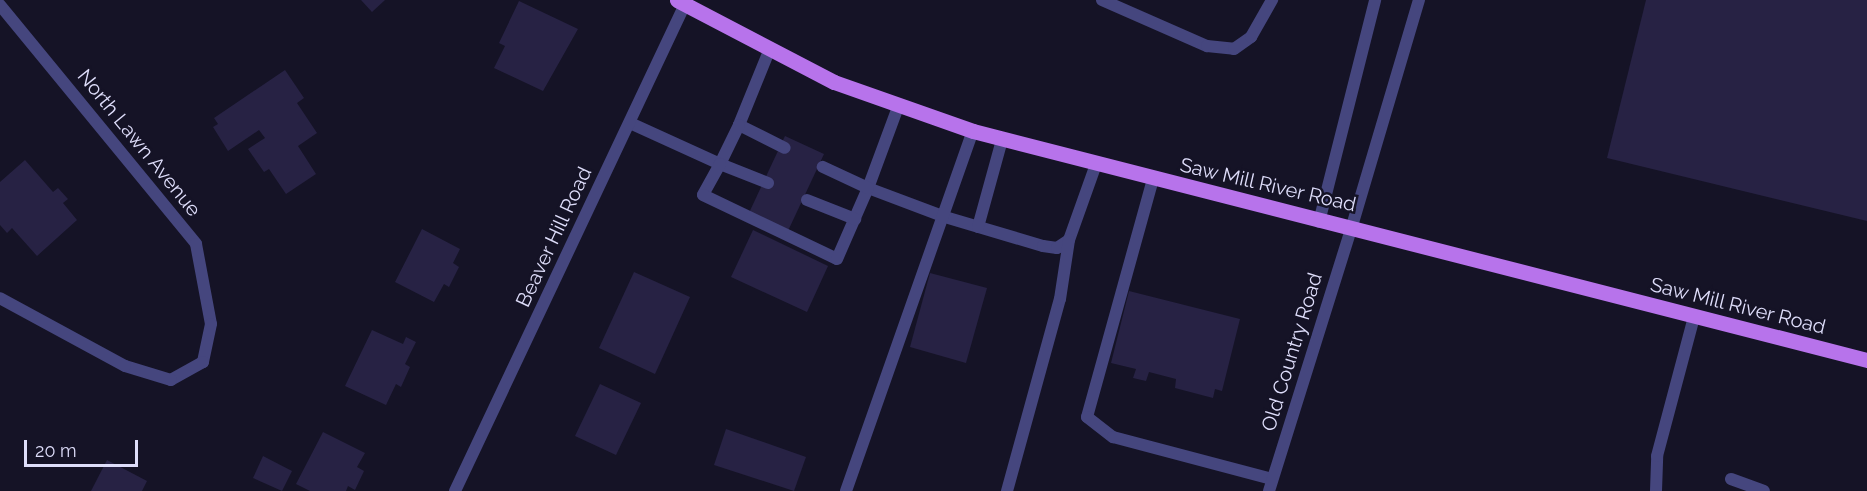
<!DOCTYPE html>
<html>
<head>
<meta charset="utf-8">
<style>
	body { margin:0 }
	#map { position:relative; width:1867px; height:491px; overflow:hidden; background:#151326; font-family:Raleway,sans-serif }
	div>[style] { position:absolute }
	.building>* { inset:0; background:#272244 }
	.service>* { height:12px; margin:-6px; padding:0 6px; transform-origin:6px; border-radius:6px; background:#45467e }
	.minor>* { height:12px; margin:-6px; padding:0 6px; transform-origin:6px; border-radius:6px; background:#45467e }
	.tertiary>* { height:12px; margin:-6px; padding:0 6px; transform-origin:6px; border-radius:6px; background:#45467e }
	.primary>* { height:15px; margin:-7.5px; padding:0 7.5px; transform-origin:7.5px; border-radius:7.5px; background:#b773eb }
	span { translate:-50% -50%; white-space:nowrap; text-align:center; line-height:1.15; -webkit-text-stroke:5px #151326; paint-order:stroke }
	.street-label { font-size:20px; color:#deddfa }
	.scale { position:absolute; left:24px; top:440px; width:114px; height:27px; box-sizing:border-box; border:3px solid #deddfa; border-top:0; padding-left:8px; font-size:18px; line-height:21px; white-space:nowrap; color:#deddfa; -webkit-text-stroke:4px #151326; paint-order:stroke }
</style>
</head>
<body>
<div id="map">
	<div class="building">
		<i style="clip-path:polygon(361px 0,385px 0,372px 12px)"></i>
		<i style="clip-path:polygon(1646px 0,1867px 0,1867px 221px,1607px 158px)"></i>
		<i style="clip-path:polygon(519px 1px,578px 29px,543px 91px,494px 68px,505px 46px,499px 43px)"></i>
		<i style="clip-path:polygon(285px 70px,304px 98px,297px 103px,317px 133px,298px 146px,316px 174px,286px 194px,269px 169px,264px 172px,248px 149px,265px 138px,259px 130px,228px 151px,213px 127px,218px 124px,214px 118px)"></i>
		<i style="clip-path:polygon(785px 136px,824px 154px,787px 233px,748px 215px)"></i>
		<i style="clip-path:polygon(25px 160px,53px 192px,58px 188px,68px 199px,63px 203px,77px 220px,37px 256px,12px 228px,7px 233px,0 225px,0 182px)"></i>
		<i style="clip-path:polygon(422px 229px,460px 249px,453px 263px,459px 267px,449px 287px,444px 284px,434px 302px,395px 282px)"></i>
		<i style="clip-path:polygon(753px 230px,828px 266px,807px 312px,731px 277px)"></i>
		<i style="clip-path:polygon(634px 272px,690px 297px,655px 374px,599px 348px)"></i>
		<i style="clip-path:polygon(930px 273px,987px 288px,966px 363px,910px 347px)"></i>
		<i style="clip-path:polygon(1129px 291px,1240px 319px,1222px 391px,1215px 389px,1213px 398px,1175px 388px,1176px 379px,1149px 372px,1146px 381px,1133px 378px,1136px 369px,1111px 363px)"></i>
		<i style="clip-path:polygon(372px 330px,403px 344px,406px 337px,416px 342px,405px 364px,410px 367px,401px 387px,396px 384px,386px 405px,345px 386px)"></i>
		<i style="clip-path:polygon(600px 384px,641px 403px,616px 455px,575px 436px)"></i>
		<i style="clip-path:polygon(726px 429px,806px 457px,794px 491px,714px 465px)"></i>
		<i style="clip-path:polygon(323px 432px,365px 453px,357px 467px,364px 471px,355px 490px,348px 486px,346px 491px,310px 491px,296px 484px)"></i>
		<i style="clip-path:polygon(263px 456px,292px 471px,282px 491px,253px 478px)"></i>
		<i style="clip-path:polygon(107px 460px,147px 481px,142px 491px,91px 491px)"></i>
	</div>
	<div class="service">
		<i style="left:1102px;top:0;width:115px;rotate:23.7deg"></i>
		<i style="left:1207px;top:46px;width:27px;rotate:6deg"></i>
		<i style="left:1234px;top:49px;width:21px;rotate:-35deg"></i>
		<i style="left:1251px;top:37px;width:43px;rotate:-60.4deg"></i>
		<i style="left:769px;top:51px;width:80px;rotate:112.1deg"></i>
		<i style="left:739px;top:125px;width:51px;rotate:26.6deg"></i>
		<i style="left:898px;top:107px;width:86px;rotate:110.3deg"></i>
		<i style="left:868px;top:188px;width:82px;rotate:20.6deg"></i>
		<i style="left:945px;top:217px;width:102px;rotate:16.5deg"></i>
		<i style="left:1043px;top:246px;width:14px;rotate:8deg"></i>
		<i style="left:1057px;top:248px;width:14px;rotate:-34deg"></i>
		<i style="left:1069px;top:240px;width:81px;rotate:-70.4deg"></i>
		<i style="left:630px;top:123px;width:99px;rotate:24.5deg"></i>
		<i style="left:720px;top:164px;width:43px;rotate:-64deg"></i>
		<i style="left:1153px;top:179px;width:247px;rotate:105.5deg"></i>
		<i style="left:1087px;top:417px;width:33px;rotate:38deg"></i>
		<i style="left:1113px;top:437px;width:164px;rotate:14.8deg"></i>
		<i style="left:768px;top:183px;width:52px;rotate:-158.4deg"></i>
		<i style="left:720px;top:164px;width:35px;rotate:119deg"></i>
		<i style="left:703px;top:195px;width:148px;rotate:25.5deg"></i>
		<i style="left:837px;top:259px;width:77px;rotate:-66.4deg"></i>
		<i style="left:868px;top:188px;width:50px;rotate:-155deg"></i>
		<i style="left:807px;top:200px;width:52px;rotate:21.6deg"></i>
		<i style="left:1319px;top:222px;width:229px;rotate:-75.8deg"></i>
		<i style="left:1352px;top:226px;width:236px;rotate:-73.5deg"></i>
		<i style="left:978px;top:227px;width:90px;rotate:-74.6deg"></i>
		<i style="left:1731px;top:479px;width:35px;rotate:20deg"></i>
		<i style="left:846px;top:491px;width:382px;rotate:-70.6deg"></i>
		<i style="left:1007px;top:491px;width:199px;rotate:-74.6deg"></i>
		<i style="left:1060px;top:299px;width:60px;rotate:-81.3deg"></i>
		<i style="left:1656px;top:491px;width:35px;rotate:-88deg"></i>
		<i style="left:1657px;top:456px;width:144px;rotate:-75.1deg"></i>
	</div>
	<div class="minor">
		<i style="left:0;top:5px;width:309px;rotate:50.6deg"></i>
		<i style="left:196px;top:244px;width:81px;rotate:79.4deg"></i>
		<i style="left:211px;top:324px;width:39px;rotate:102deg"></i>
		<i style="left:203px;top:362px;width:37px;rotate:151deg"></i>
		<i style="left:171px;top:380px;width:48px;rotate:-163.1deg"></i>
		<i style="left:125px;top:366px;width:142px;rotate:-151.5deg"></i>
		<i style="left:455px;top:491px;width:543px;rotate:-64.71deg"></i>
	</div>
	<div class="tertiary">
		<i style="left:1269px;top:491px;width:278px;rotate:-72.6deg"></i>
	</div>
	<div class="primary">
		<i style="left:677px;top:0;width:177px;rotate:27.6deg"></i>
		<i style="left:834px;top:82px;width:147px;rotate:19.4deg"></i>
		<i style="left:973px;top:131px;width:923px;rotate:14.37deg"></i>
	</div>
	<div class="street-label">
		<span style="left:139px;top:143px;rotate:51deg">North Lawn Avenue</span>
		<span style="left:1268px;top:185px;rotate:13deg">Saw Mill River Road</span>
		<span style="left:554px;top:237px;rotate:-65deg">Beaver Hill Road</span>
		<span style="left:1738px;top:306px;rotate:14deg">Saw Mill River Road</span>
		<span style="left:1292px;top:352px;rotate:-73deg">Old Country Road</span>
	</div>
	<div class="scale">20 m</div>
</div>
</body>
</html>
